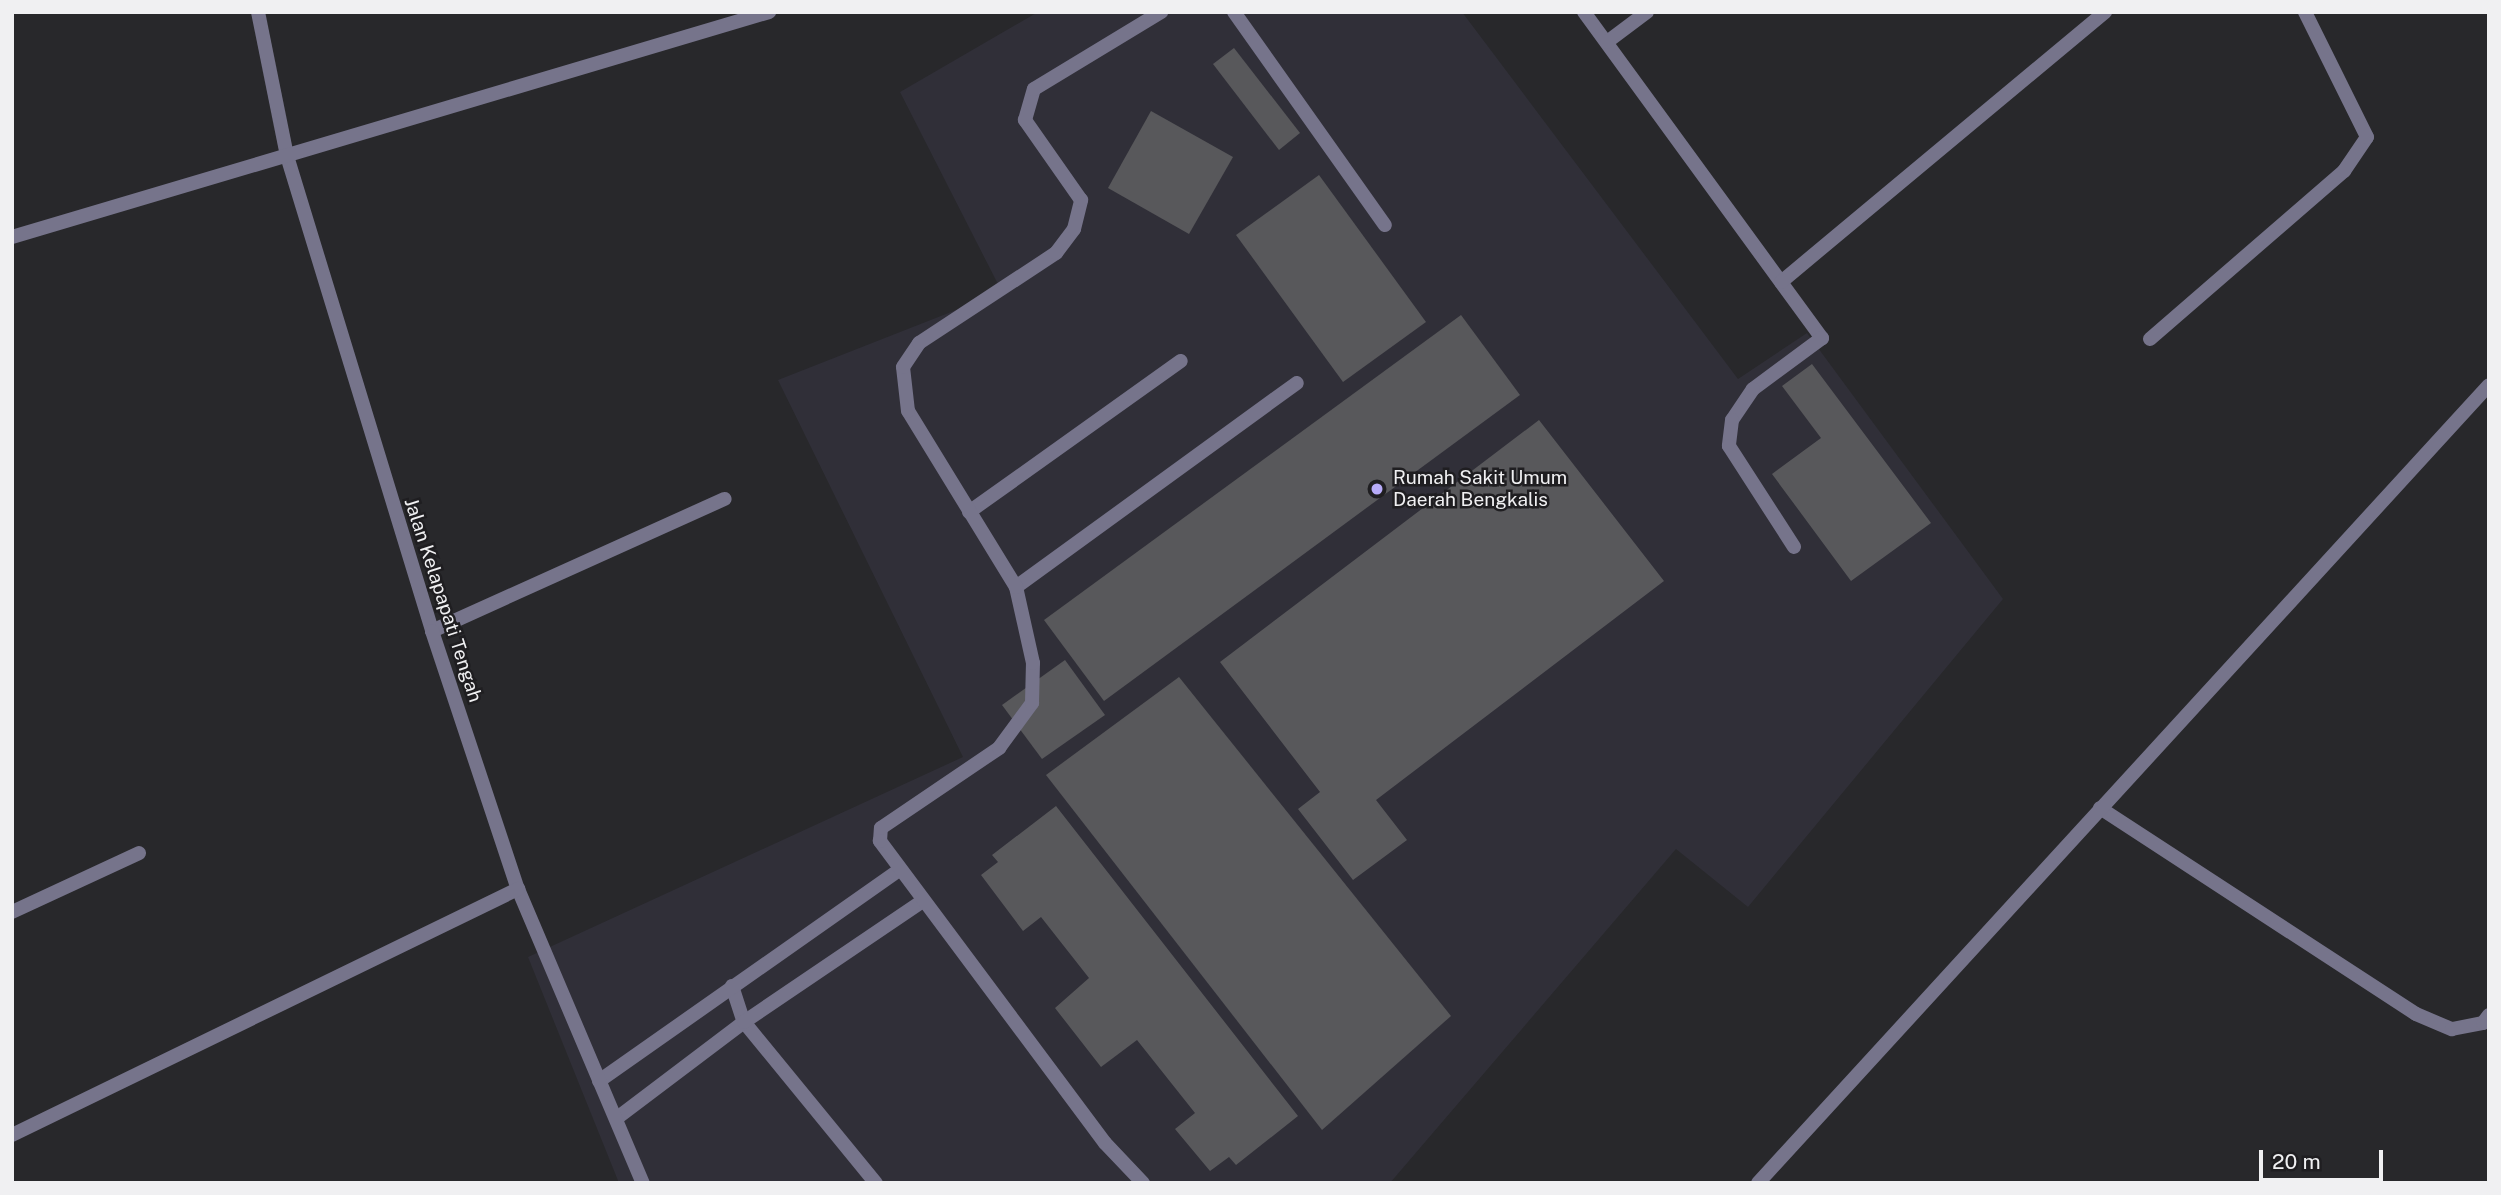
<!DOCTYPE html>
<html>
<head>
<meta charset="utf-8">
<style>
	body { margin:0 }
	#map { position:relative; width:2501px; height:1195px; overflow:hidden; background:#28282b; font-family:"Public Sans",sans-serif }
	div>[style] { position:absolute }
	.built>* { inset:0; background:#302f38 }
	.building>* { inset:0; background:#58585b }
	.lane>* { height:14px; margin:-7px; padding:0 7px; transform-origin:7px; border-radius:7px; background:#76748b }
	.street>* { height:14px; margin:-7px; padding:0 7px; transform-origin:7px; border-radius:7px; background:#76748b }
	.dots>* { width:19px; height:19px; translate:-50% -50%; box-sizing:border-box; border:4px solid #1f1e21; border-radius:50% }
	span { translate:-50% -50%; white-space:nowrap; text-align:center; line-height:1.15; -webkit-text-stroke:5px #1f1e21; paint-order:stroke }
	.poi-label { font-size:19px; color:#f0f0f2 }
	.left { translate:0 -50%; text-align:left }
	.street-label { font-size:19px; color:#f0f0f2 }
	.frame { position:absolute; inset:0; border:14px solid #f0f0f2; pointer-events:none }
	.scale { position:absolute; left:2259px; top:1150px; width:124px; height:32px; box-sizing:border-box; border:4px solid #f0f0f2; border-top:0; padding-left:9px; font-size:21px; line-height:24px; white-space:nowrap; color:#f0f0f2; -webkit-text-stroke:5px #1f1e21; paint-order:stroke }
</style>
</head>
<body>
<div id="map">
	<div class="built">
		<i style="clip-path:polygon(1038px 12px,1462px 12px,1738px 379px,1807px 333px,2003px 599px,1748px 907px,1676px 849px,1390px 1183px,619px 1183px,528px 957px,963px 757px,778px 380px,1002px 292px,900px 92px)"></i>
	</div>
	<div class="building">
		<i style="clip-path:polygon(1234px 48px,1300px 133px,1279px 150px,1213px 64px)"></i>
		<i style="clip-path:polygon(1151px 111px,1233px 157px,1189px 234px,1108px 188px)"></i>
		<i style="clip-path:polygon(1319px 175px,1426px 322px,1343px 382px,1236px 235px)"></i>
		<i style="clip-path:polygon(1461px 315px,1520px 395px,1104px 701px,1044px 620px)"></i>
		<i style="clip-path:polygon(1812px 364px,1931px 523px,1851px 581px,1772px 474px,1821px 438px,1782px 386px)"></i>
		<i style="clip-path:polygon(1539px 420px,1664px 581px,1376px 800px,1407px 840px,1353px 880px,1298px 809px,1320px 792px,1220px 662px)"></i>
		<i style="clip-path:polygon(1065px 660px,1105px 715px,1042px 759px,1002px 705px)"></i>
		<i style="clip-path:polygon(1179px 677px,1451px 1016px,1322px 1130px,1046px 775px)"></i>
		<i style="clip-path:polygon(1056px 806px,1298px 1116px,1236px 1165px,1229px 1157px,1210px 1171px,1175px 1129px,1195px 1113px,1137px 1040px,1101px 1067px,1055px 1008px,1089px 978px,1041px 917px,1023px 931px,981px 875px,998px 862px,992px 855px)"></i>
	</div>
	<div class="lane">
		<i style="left:1234px;top:12px;width:261px;rotate:54.7deg"></i>
		<i style="left:1584px;top:12px;width:404px;rotate:53.9deg"></i>
		<i style="left:1822px;top:338px;width:86px;rotate:143.5deg"></i>
		<i style="left:1753px;top:389px;width:37px;rotate:124deg"></i>
		<i style="left:1732px;top:420px;width:26px;rotate:97deg"></i>
		<i style="left:1729px;top:446px;width:120px;rotate:57.2deg"></i>
		<i style="left:1607px;top:42px;width:50px;rotate:-36.9deg"></i>
		<i style="left:1781px;top:282px;width:422px;rotate:-39.8deg"></i>
		<i style="left:2150px;top:339px;width:257px;rotate:-40.9deg"></i>
		<i style="left:2344px;top:171px;width:41px;rotate:-55.9deg"></i>
		<i style="left:2367px;top:137px;width:140px;rotate:-116.4deg"></i>
		<i style="left:969px;top:512px;width:260px;rotate:-35.5deg"></i>
		<i style="left:1016px;top:587px;width:347px;rotate:-36deg"></i>
		<i style="left:432px;top:631px;width:321px;rotate:-24.3deg"></i>
		<i style="left:732px;top:986px;width:38px;rotate:72deg"></i>
		<i style="left:744px;top:1022px;width:208px;rotate:50.7deg"></i>
		<i style="left:599px;top:1081px;width:365px;rotate:-35.1deg"></i>
		<i style="left:617px;top:1118px;width:159px;rotate:-37.1deg"></i>
		<i style="left:744px;top:1022px;width:216px;rotate:-34.1deg"></i>
		<i style="left:1143px;top:1183px;width:55px;rotate:-133.5deg"></i>
		<i style="left:1105px;top:1143px;width:377px;rotate:-126.7deg"></i>
		<i style="left:880px;top:841px;width:13px;rotate:-86deg"></i>
		<i style="left:881px;top:828px;width:143px;rotate:-34.1deg"></i>
		<i style="left:999px;top:748px;width:56px;rotate:-53.7deg"></i>
		<i style="left:1032px;top:703px;width:40px;rotate:-88.6deg"></i>
		<i style="left:1033px;top:663px;width:78px;rotate:-102.6deg"></i>
		<i style="left:1016px;top:587px;width:206px;rotate:-121.5deg"></i>
		<i style="left:908px;top:411px;width:44px;rotate:-96.5deg"></i>
		<i style="left:903px;top:367px;width:29px;rotate:-56deg"></i>
		<i style="left:919px;top:343px;width:164px;rotate:-33.3deg"></i>
		<i style="left:1056px;top:253px;width:30px;rotate:-53deg"></i>
		<i style="left:1074px;top:229px;width:30px;rotate:-76deg"></i>
		<i style="left:1081px;top:200px;width:98px;rotate:-125deg"></i>
		<i style="left:1025px;top:120px;width:32px;rotate:-74deg"></i>
		<i style="left:1034px;top:89px;width:149px;rotate:-31.2deg"></i>
	</div>
	<div class="street">
		<i style="left:258px;top:12px;width:147px;rotate:78.6deg"></i>
		<i style="left:287px;top:156px;width:497px;rotate:73deg"></i>
		<i style="left:432px;top:631px;width:272px;rotate:71.6deg"></i>
		<i style="left:518px;top:889px;width:319px;rotate:67deg"></i>
		<i style="left:12px;top:237px;width:790px;rotate:-16.55deg"></i>
		<i style="left:2100px;top:808px;width:377px;rotate:33.1deg"></i>
		<i style="left:2416px;top:1014px;width:39px;rotate:23deg"></i>
		<i style="left:2452px;top:1029px;width:32px;rotate:-11deg"></i>
		<i style="left:2483px;top:1023px;width:10px;rotate:-53deg"></i>
		<i style="left:12px;top:912px;width:140px;rotate:-24.9deg"></i>
		<i style="left:12px;top:1135px;width:563px;rotate:-25.93deg"></i>
		<i style="left:1758px;top:1183px;width:1082px;rotate:-47.51deg"></i>
	</div>
	<div class="dots">
		<i style="left:1377px;top:489px;background:#b7abf8"></i>
	</div>
	<div class="poi-label">
		<span class="left" style="left:1393px;top:489px">Rumah Sakit Umum<br>Daerah Bengkalis</span>
	</div>
	<div class="street-label">
		<span style="left:443px;top:600px;rotate:72deg">Jalan Kelapapati Tengah</span>
	</div>
	<div class="frame"></div>
	<div class="scale">20 m</div>
</div>
</body>
</html>
